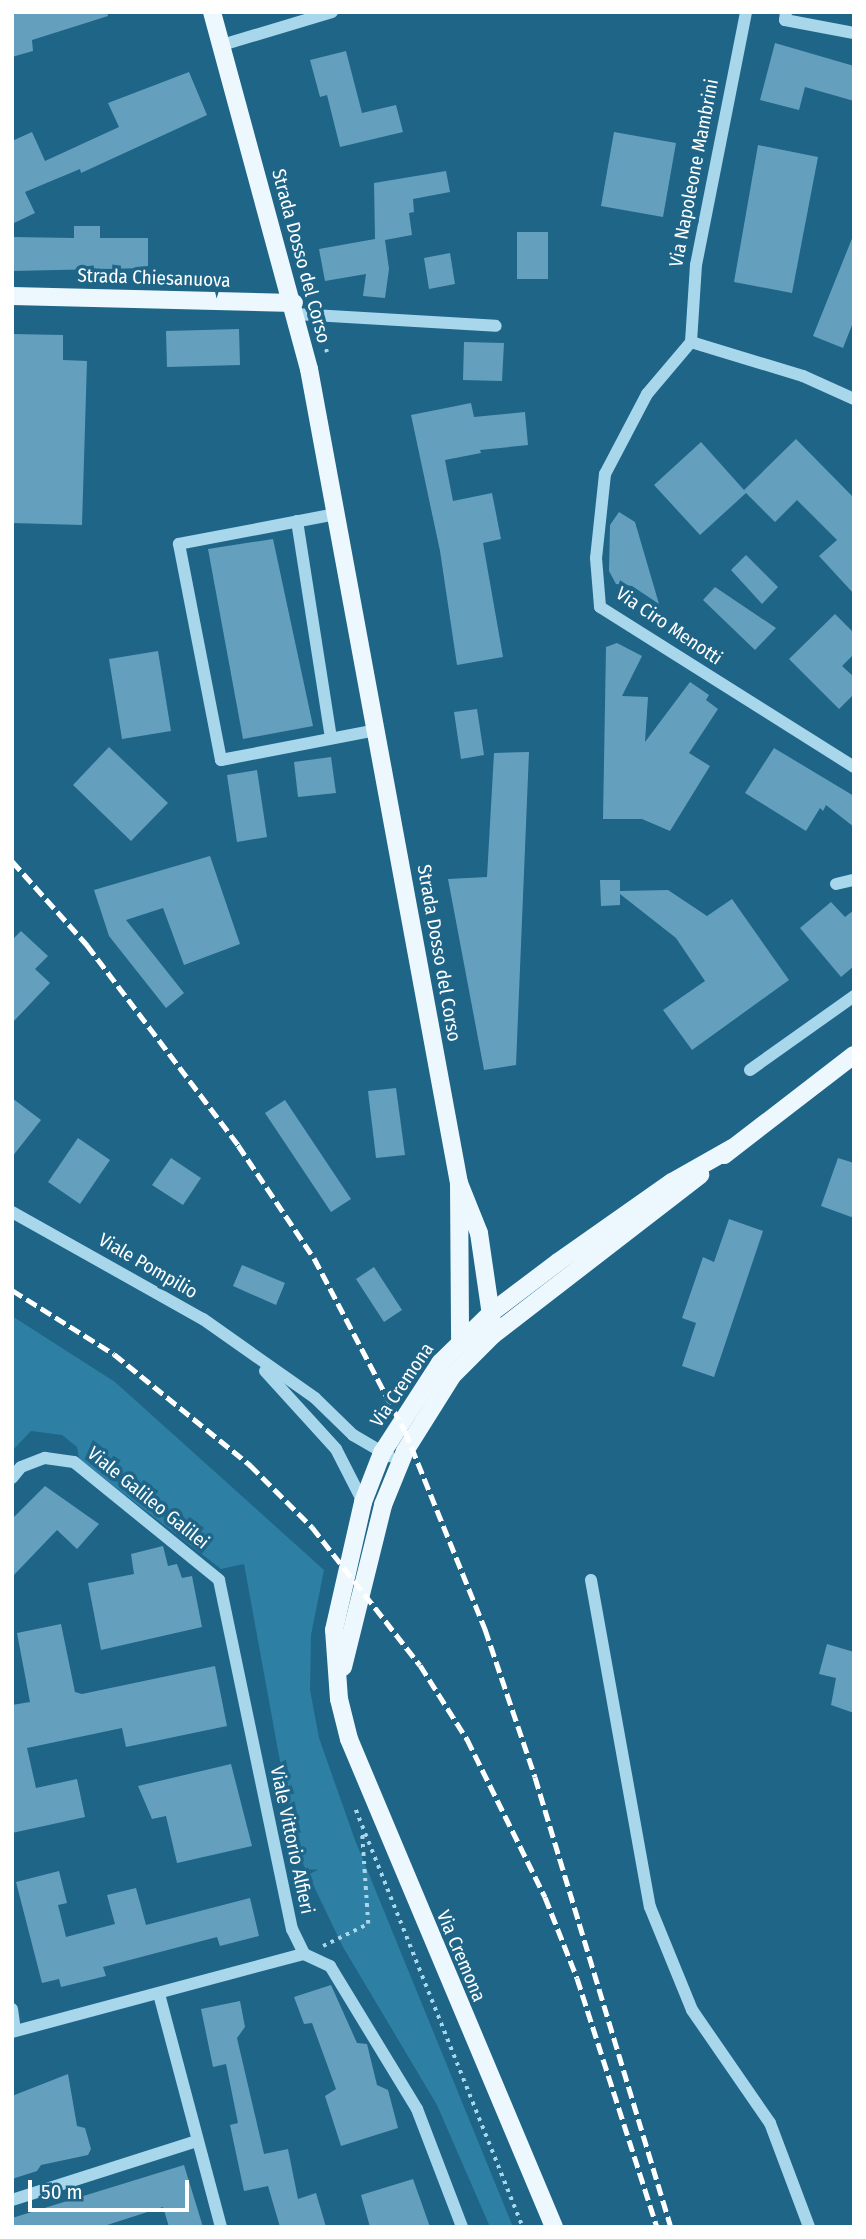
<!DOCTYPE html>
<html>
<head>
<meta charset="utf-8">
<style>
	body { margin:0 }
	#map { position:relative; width:866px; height:2239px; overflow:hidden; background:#1e6588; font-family:"Fira Sans Condensed",sans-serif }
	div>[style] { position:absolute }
	.green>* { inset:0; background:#2e7fa4 }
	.building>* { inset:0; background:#64a0bd }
	.path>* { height:3.5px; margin-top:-1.75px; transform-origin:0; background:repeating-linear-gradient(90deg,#a8d6eb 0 3.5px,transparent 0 8.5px) }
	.minor>* { height:12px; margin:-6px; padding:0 6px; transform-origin:6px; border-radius:6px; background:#a8d6eb }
	.major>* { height:18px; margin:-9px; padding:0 9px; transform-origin:9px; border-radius:9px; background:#edf8fe }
	.rail>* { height:5px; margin-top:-2.5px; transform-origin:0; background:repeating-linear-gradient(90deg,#fff 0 12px,transparent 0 17px) }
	span { translate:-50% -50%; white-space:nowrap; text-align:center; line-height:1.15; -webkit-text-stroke:7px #1e6588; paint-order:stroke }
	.street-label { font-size:19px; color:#fff }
	.frame { position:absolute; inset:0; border:14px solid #fff; pointer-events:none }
	.scale { position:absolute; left:28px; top:2180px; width:161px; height:32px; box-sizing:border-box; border:4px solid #fff; border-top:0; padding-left:9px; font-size:21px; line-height:24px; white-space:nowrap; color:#fff; -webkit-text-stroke:5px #1e6588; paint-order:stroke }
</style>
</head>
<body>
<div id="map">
	<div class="green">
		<i style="clip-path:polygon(12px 1316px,115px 1382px,324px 1570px,311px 1635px,310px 1690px,319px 1738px,355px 1840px,513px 2227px,490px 2227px,437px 2105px,343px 1947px,296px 1849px,244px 1564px,221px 1569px,79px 1459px,77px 1447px,62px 1435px,31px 1431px,12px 1451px)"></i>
	</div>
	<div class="building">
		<i style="clip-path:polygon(12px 12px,107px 12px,108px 16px,32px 40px,33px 51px,12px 57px)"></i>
		<i style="clip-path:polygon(775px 43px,854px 66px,854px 101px,805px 87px,799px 110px,760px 100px)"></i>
		<i style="clip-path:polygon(346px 51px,362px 113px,396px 105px,403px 132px,340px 147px,327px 95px,320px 97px,310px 60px)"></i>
		<i style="clip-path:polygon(189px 72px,207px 115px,81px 173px,80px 169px,25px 192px,35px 213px,12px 224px,12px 141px,32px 132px,45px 161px,119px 127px,108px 103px)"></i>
		<i style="clip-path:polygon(614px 132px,676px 143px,663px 217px,601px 206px)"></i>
		<i style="clip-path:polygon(758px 145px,818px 157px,792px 293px,734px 282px)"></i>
		<i style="clip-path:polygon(446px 171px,450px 192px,413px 199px,414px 212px,409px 213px,412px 235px,385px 240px,389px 269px,385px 298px,363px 296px,366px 274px,325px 281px,319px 249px,375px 239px,374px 183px)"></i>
		<i style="clip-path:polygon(74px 226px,100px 226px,100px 238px,148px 238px,148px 268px,12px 271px,12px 237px,74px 238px)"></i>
		<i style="clip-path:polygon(517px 232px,548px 232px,548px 279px,517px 279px)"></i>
		<i style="clip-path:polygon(853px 236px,854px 320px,843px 348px,813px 336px)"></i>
		<i style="clip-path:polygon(450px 253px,455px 284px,429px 289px,424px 258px)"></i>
		<i style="clip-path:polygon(239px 329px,240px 365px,167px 367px,166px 331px)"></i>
		<i style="clip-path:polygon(12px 334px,63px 335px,63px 360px,87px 361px,82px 525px,12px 523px)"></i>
		<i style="clip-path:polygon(464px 342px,504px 343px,502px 381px,463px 380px)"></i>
		<i style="clip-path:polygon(471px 403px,474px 417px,525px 412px,528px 445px,480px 450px,481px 453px,445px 460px,453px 501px,492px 493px,501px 539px,483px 543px,503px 657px,457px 665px,440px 551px,411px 415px)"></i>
		<i style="clip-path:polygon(796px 439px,854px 498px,854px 594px,819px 556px,837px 540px,797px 500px,775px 522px,746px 493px,700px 535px,654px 485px,701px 442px,744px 490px)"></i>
		<i style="clip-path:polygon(619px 512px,635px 522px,659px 604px,632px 586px,616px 584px,609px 571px,610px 525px)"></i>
		<i style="clip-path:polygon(273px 539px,313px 726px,243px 739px,208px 549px)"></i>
		<i style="clip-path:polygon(746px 555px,778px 587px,762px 604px,731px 570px)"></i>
		<i style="clip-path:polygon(715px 587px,776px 628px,755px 650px,703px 600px)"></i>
		<i style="clip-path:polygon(835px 614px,854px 633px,854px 654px,842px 666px,854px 677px,854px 694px,839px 709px,789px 659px)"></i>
		<i style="clip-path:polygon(617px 643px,642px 656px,622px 696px,648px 697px,645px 742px,690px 682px,709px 695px,706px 700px,718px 709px,689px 753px,710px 766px,670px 831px,642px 819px,603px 819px,606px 647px)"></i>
		<i style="clip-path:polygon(158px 651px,171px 731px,122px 739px,109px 659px)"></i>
		<i style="clip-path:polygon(477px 709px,484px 755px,461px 759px,454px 712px)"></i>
		<i style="clip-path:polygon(109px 747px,168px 803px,131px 841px,73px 785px)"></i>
		<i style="clip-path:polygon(774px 748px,854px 796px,854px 827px,826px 805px,823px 811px,820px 808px,806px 831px,745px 793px)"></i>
		<i style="clip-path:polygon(529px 752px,516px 1065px,484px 1070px,448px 879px,487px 877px,494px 753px)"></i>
		<i style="clip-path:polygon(331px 757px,336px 793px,298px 797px,294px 762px)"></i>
		<i style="clip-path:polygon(257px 770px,267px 837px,237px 842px,227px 775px)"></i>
		<i style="clip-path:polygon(210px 856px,240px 944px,184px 965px,163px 908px,126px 920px,184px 993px,166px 1008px,109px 936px,94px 890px)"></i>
		<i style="clip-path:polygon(600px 880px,620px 880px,620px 891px,668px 890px,707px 916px,732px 899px,789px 980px,692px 1050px,663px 1010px,705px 981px,676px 938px,620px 894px,620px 905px,601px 906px)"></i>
		<i style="clip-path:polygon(831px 902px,845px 917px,854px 910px,854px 966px,841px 977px,800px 928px)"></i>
		<i style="clip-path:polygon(21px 931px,48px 956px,35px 969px,50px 983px,12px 1023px,12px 940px)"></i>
		<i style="clip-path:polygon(396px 1088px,405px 1155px,376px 1158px,368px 1091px)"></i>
		<i style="clip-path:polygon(12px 1098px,41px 1120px,12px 1157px)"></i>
		<i style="clip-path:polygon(285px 1100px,351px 1199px,331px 1212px,265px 1113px)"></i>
		<i style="clip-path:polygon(78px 1138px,110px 1160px,80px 1204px,48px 1182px)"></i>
		<i style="clip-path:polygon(171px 1158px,201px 1178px,183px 1205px,152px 1185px)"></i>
		<i style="clip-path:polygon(838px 1158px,854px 1163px,854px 1218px,821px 1206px)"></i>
		<i style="clip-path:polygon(729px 1219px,763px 1231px,714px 1377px,682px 1366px,696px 1323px,682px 1318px,703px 1257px,714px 1262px)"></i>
		<i style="clip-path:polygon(242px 1265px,285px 1283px,276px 1305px,233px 1286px)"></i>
		<i style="clip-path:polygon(374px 1267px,402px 1310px,384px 1322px,356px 1279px)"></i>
		<i style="clip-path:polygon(45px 1486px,99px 1524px,77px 1549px,57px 1530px,12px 1577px,12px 1519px)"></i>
		<i style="clip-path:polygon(163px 1546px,168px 1566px,177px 1564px,182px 1578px,192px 1576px,202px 1627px,101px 1650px,88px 1583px,134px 1574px,131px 1554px)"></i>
		<i style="clip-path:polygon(61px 1624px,75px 1692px,82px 1694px,215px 1666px,227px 1726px,126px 1747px,122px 1728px,27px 1748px,36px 1788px,77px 1779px,85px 1817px,12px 1833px,12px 1705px,30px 1702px,17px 1633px)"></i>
		<i style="clip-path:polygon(827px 1644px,854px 1652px,854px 1713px,831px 1705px,836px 1678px,819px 1674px)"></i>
		<i style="clip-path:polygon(231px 1764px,252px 1846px,177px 1863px,166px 1816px,152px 1819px,138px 1786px)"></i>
		<i style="clip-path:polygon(59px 1871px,67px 1903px,58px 1905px,66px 1937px,115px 1924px,107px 1895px,136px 1888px,146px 1925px,250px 1898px,259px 1936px,220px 1946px,217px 1937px,103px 1967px,106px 1976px,61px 1987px,59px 1979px,42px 1983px,16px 1882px)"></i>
		<i style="clip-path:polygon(331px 1985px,357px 2043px,367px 2044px,377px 2085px,388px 2090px,398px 2128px,341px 2146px,325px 2096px,336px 2089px,312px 2023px,304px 2024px,294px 1997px)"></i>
		<i style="clip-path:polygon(240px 2001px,245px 2027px,237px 2038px,264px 2154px,288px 2149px,298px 2199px,316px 2193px,326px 2227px,280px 2227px,268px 2186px,244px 2191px,230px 2125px,238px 2123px,226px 2064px,213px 2067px,201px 2009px)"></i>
		<i style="clip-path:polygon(68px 2074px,77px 2126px,85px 2128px,91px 2149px,88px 2155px,41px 2165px,37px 2171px,12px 2179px,12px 2096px)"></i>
		<i style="clip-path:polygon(184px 2165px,203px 2227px,169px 2227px,163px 2207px,101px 2227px,12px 2227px,12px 2218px)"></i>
		<i style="clip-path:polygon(413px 2179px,430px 2227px,370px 2227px,361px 2195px)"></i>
	</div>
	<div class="path">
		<i style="left:322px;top:333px;width:20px;rotate:75deg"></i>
		<i style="left:141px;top:1263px;width:55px;rotate:29.4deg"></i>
		<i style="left:356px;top:1810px;width:449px;rotate:68.2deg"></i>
		<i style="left:323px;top:1946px;width:50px;rotate:-26.1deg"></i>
		<i style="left:368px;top:1924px;width:89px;rotate:-93.9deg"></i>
	</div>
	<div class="minor">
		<i style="left:786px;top:12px;width:8px;rotate:97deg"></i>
		<i style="left:785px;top:20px;width:70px;rotate:10.7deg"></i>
		<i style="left:222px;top:45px;width:115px;rotate:-16.7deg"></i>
		<i style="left:296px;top:314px;width:200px;rotate:3.4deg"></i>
		<i style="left:691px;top:342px;width:68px;rotate:130.2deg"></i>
		<i style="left:647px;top:394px;width:90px;rotate:117.7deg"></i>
		<i style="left:605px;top:474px;width:84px;rotate:96.1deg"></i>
		<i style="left:596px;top:558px;width:49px;rotate:85.3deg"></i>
		<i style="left:600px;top:607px;width:300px;rotate:32.2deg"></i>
		<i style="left:691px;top:342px;width:77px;rotate:-86.3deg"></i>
		<i style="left:696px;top:265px;width:258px;rotate:-78.8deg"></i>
		<i style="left:691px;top:342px;width:117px;rotate:16.9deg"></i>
		<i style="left:803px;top:376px;width:56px;rotate:24.3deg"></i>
		<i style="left:336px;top:514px;width:160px;rotate:169.2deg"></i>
		<i style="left:179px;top:544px;width:220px;rotate:79deg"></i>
		<i style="left:221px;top:760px;width:159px;rotate:-10.9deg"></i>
		<i style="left:297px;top:521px;width:220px;rotate:81.1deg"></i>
		<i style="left:836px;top:884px;width:18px;rotate:-13deg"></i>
		<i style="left:750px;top:1070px;width:128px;rotate:-35.4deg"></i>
		<i style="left:12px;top:1212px;width:219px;rotate:29.3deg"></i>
		<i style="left:203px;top:1319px;width:137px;rotate:35.2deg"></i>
		<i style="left:315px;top:1398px;width:53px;rotate:44.2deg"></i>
		<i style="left:353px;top:1435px;width:42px;rotate:30.3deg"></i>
		<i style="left:265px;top:1371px;width:105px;rotate:47.7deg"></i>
		<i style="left:336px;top:1449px;width:59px;rotate:63deg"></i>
		<i style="left:12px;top:1478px;width:14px;rotate:-51deg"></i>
		<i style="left:21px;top:1467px;width:26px;rotate:-21deg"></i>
		<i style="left:45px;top:1458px;width:29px;rotate:8deg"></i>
		<i style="left:74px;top:1462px;width:187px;rotate:39.1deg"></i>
		<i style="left:219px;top:1580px;width:357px;rotate:78.2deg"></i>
		<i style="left:292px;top:1929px;width:28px;rotate:64deg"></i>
		<i style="left:304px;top:1954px;width:29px;rotate:25deg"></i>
		<i style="left:330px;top:1966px;width:167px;rotate:58.7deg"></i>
		<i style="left:417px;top:2109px;width:126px;rotate:69.1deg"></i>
		<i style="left:591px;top:1580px;width:332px;rotate:79.8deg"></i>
		<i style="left:650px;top:1907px;width:111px;rotate:67.8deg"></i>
		<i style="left:692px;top:2010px;width:137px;rotate:55.4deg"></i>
		<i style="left:770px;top:2123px;width:111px;rotate:69.4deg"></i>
		<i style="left:159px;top:1994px;width:241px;rotate:75.1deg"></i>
		<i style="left:12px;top:2009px;width:22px;rotate:82deg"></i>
		<i style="left:12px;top:2032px;width:302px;rotate:-15deg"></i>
		<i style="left:12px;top:2200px;width:194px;rotate:-17.7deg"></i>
	</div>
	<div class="major">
		<i style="left:212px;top:12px;width:370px;rotate:74.8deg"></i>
		<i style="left:309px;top:369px;width:828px;rotate:79.56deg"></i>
		<i style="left:459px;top:1183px;width:156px;rotate:89.6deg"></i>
		<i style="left:12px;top:296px;width:282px;rotate:1.4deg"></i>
		<i style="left:724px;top:1155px;width:164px;rotate:-37.6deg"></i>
		<i style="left:459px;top:1183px;width:54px;rotate:68.2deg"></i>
		<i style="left:479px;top:1233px;width:90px;rotate:81.7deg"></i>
		<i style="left:343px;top:1667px;width:167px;rotate:-76.1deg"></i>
		<i style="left:383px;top:1505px;width:58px;rotate:-67.8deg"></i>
		<i style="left:405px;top:1451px;width:89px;rotate:-57.9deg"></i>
		<i style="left:452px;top:1376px;width:58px;rotate:-45deg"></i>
		<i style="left:493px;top:1335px;width:262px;rotate:-37.7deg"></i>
		<i style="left:554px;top:2227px;width:529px;rotate:-112.79deg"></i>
		<i style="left:349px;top:1739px;width:41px;rotate:-104deg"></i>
		<i style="left:339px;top:1699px;width:69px;rotate:-94.1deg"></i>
		<i style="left:334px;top:1630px;width:131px;rotate:-77.2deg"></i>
		<i style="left:363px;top:1502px;width:53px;rotate:-68.8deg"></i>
		<i style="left:382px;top:1453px;width:107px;rotate:-57.2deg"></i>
		<i style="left:440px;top:1363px;width:73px;rotate:-44.4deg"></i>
		<i style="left:492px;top:1312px;width:83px;rotate:-37.1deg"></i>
		<i style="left:558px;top:1262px;width:139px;rotate:-35.1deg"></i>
		<i style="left:672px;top:1182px;width:69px;rotate:-29.5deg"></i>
	</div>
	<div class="rail">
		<i style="left:12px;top:861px;width:113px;rotate:48.2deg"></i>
		<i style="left:87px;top:945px;width:251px;rotate:52.9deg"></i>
		<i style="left:238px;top:1145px;width:136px;rotate:56.1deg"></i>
		<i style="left:314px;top:1258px;width:195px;rotate:62.3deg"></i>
		<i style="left:405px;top:1431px;width:214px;rotate:68deg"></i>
		<i style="left:485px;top:1629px;width:156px;rotate:71.3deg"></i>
		<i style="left:535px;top:1777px;width:470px;rotate:73.2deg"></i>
		<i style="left:12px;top:1290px;width:120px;rotate:32.1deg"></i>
		<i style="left:114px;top:1354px;width:176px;rotate:39.2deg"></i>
		<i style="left:250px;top:1465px;width:88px;rotate:45deg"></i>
		<i style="left:312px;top:1527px;width:175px;rotate:52deg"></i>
		<i style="left:420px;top:1665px;width:88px;rotate:57.6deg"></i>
		<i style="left:467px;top:1739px;width:176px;rotate:63.7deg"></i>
		<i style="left:545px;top:1897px;width:87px;rotate:68.4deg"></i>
		<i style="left:577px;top:1978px;width:262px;rotate:72.2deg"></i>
	</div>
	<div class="street-label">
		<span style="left:694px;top:173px;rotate:-79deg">Via Napoleone Mambrini</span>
		<span style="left:301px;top:256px;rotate:75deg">Strada Dosso del Corso</span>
		<span style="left:154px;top:278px;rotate:2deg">Strada Chiesanuova</span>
		<span style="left:669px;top:626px;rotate:34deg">Via Ciro Menotti</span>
		<span style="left:439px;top:953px;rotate:80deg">Strada Dosso del Corso</span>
		<span style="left:148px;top:1266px;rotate:30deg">Viale Pompilio</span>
		<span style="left:402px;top:1385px;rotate:-56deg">Via Cremona</span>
		<span style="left:148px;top:1498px;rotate:39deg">Viale Galileo Galilei</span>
		<span style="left:292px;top:1840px;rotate:78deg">Viale Vittorio Alfieri</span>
		<span style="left:461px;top:1956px;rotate:67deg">Via Cremona</span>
	</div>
	<div class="frame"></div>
	<div class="scale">50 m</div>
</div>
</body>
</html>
